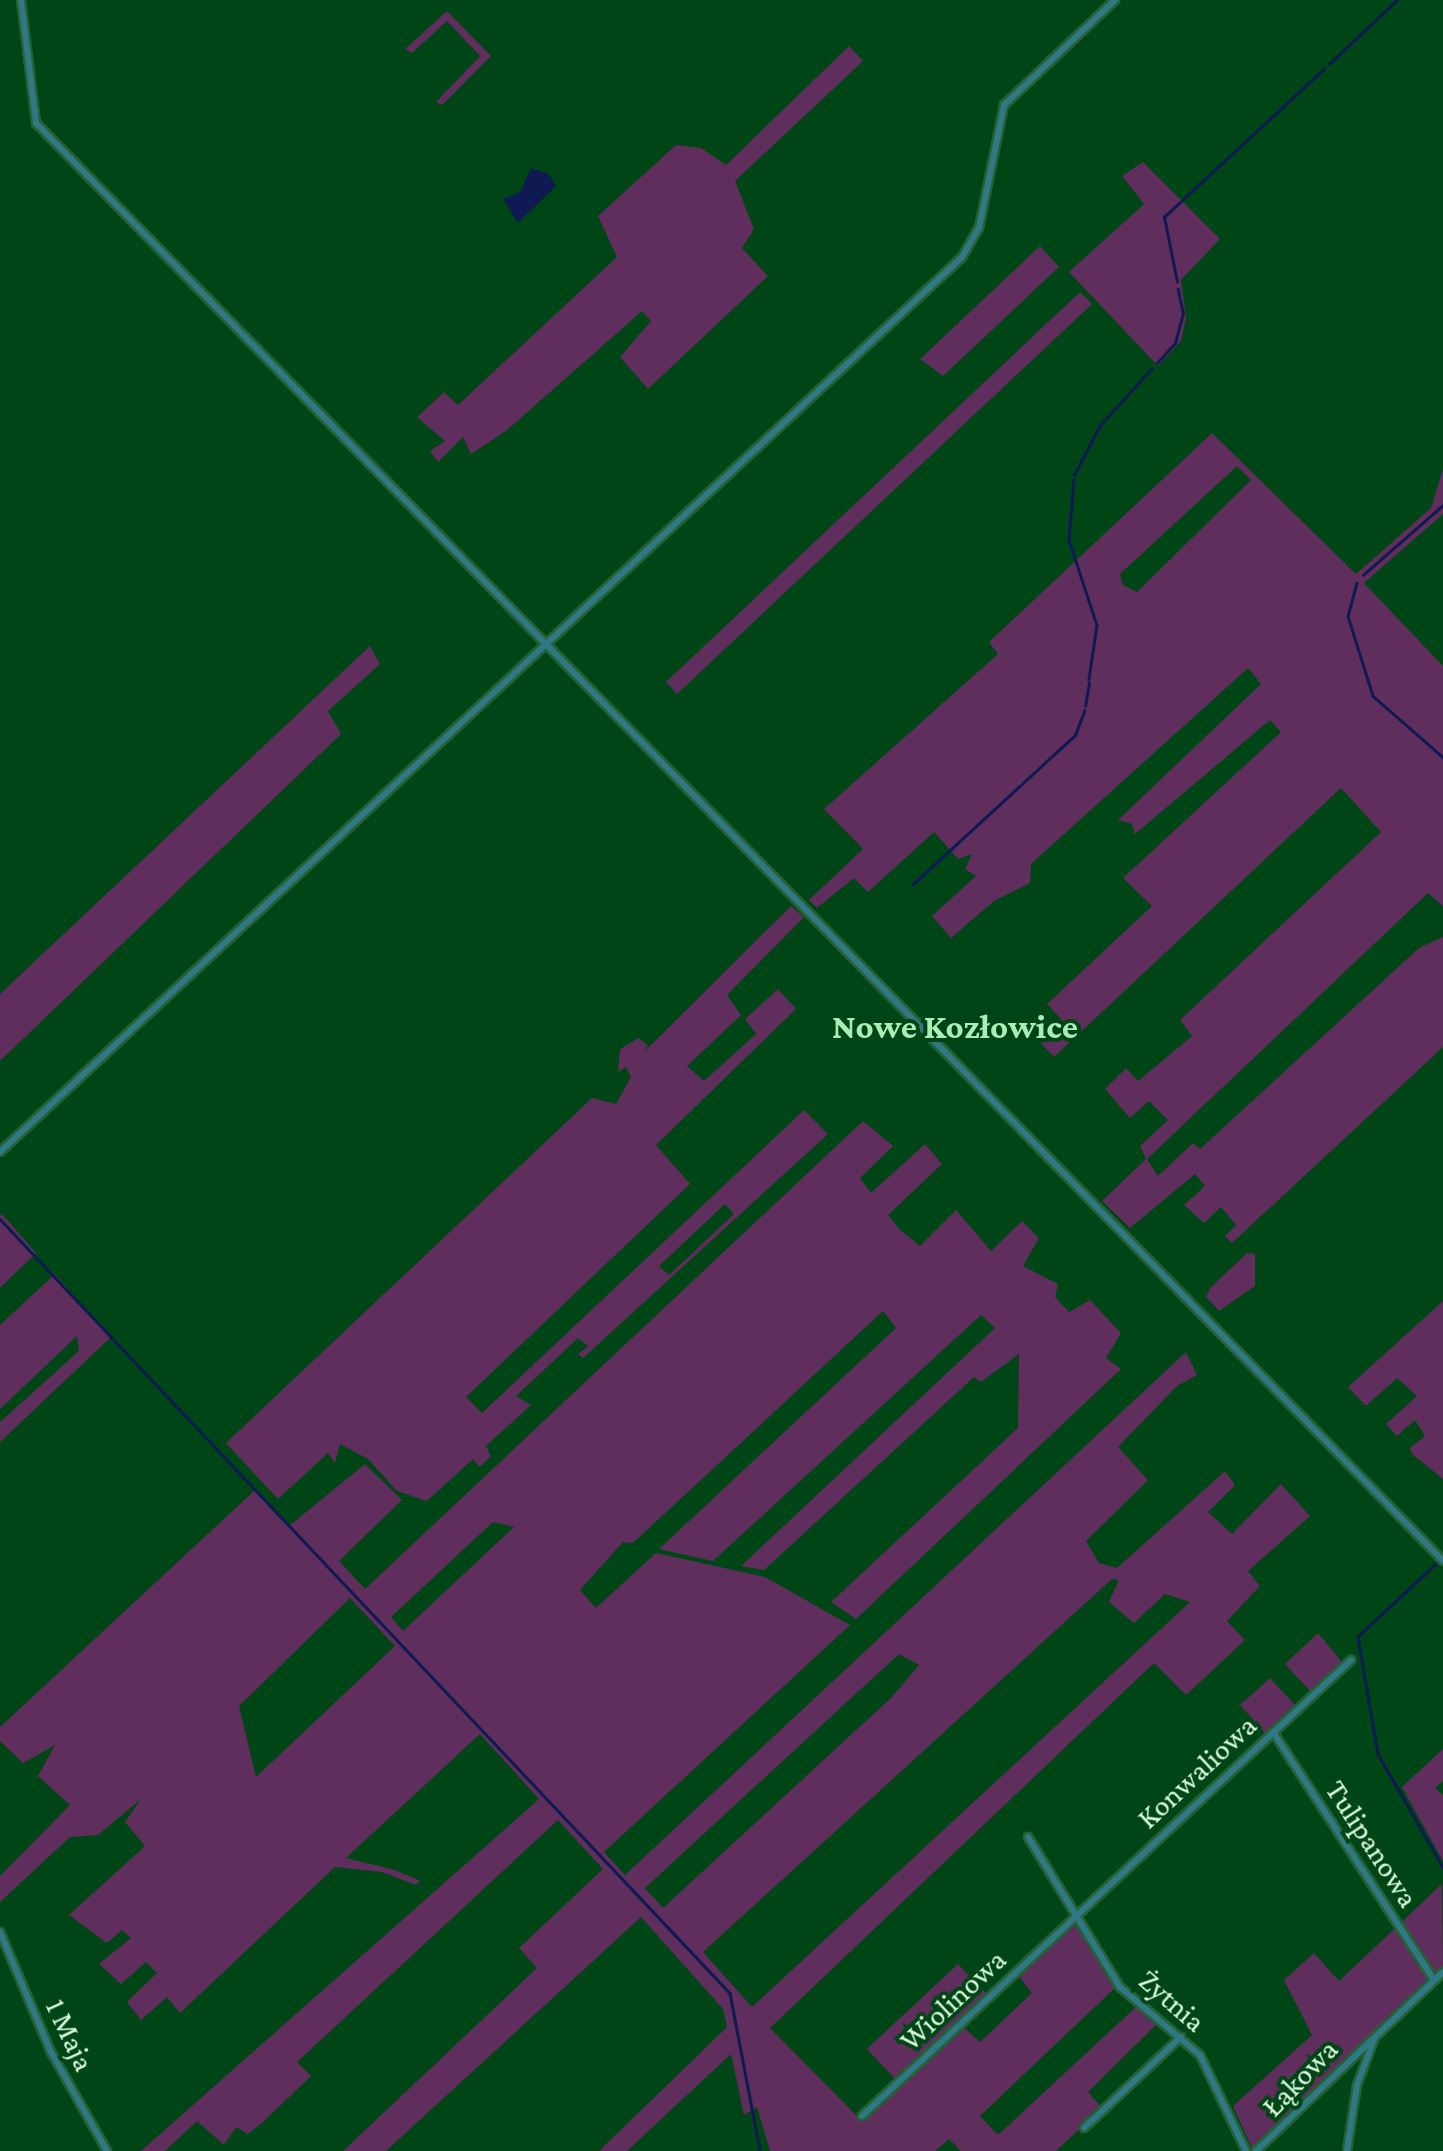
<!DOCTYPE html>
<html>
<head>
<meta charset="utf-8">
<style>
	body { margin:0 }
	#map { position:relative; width:1443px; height:2151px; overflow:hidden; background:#004516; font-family:"Crimson Pro",serif }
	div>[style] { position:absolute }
	.green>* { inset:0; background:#5f2e5d }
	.water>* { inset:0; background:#0e1a51 }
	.stream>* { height:2.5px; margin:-1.25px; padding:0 1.25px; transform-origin:1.25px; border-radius:1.25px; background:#0e1a51 }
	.roads { filter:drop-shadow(2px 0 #236236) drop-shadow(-2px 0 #236236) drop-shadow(0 2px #236236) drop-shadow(0 -2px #236236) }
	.minor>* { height:6px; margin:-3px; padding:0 3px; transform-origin:3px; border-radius:3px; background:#307883 }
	span { translate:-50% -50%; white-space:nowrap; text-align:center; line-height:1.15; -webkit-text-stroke:8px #004516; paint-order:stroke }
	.street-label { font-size:30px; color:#dcfcdf }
	.quarter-label { font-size:35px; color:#acedb5; font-weight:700 }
</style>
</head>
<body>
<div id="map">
	<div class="green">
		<i style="clip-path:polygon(447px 11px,491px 56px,442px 105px,436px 102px,480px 56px,447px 21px,412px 53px,405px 49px)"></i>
		<i style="clip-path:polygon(849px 46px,863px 61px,735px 181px,754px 229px,742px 248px,768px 276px,648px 389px,620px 357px,651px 321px,642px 311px,506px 431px,471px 454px,463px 437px,438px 462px,430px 451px,445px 441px,417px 417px,444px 392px,458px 405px,617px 257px,598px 216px,676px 145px,701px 148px,726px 165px)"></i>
		<i style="clip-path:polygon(1143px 162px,1220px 239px,1181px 280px,1186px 318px,1181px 341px,1158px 366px,1069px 272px,1144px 204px,1122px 176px)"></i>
		<i style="clip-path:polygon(1040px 246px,1059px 267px,943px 376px,920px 359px)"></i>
		<i style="clip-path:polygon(1080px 292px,1092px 304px,677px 694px,666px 682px)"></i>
		<i style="clip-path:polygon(evenodd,1212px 433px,1356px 574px,1431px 508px,1443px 469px,1443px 514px,1364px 583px,1443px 666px,1443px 906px,1428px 893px,1147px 1159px,1158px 1176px,1193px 1143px,1200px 1149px,1419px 948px,1443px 937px,1443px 1047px,1232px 1243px,1225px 1236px,1236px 1225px,1221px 1207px,1204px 1223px,1184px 1205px,1205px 1186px,1195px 1174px,1130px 1228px,1102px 1201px,1146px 1159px,1140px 1146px,1168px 1120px,1149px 1101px,1130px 1118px,1105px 1089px,1126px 1068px,1138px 1081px,1192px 1036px,1180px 1020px,1381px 832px,1341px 788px,1054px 1057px,1038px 1040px,1061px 1019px,1047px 1004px,1152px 906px,1123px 878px,1281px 732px,1270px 720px,1135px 834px,1132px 824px,1118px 820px,1261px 684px,1248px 668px,1031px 864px,1030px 883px,994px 901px,951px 938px,932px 916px,976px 876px,965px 869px,972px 854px,958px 859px,934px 832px,868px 892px,854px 878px,817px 908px,809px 900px,863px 849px,824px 809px,998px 654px,989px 642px,1212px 433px,1237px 466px,1251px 480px,1137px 592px,1123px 585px,1120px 574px,1237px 466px)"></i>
		<i style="clip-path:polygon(370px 646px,380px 664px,328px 711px,341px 734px,0 1061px,0 994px)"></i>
		<i style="clip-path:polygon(evenodd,791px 906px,804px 917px,727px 995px,741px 1015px,687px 1066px,704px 1081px,756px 1034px,745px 1019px,778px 989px,796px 1009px,656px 1145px,690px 1184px,466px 1397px,482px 1413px,804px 1110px,828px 1134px,583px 1358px,578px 1354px,588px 1346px,578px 1338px,516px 1396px,531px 1405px,486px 1446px,491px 1456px,480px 1467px,473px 1459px,427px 1501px,397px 1491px,368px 1459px,340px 1444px,335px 1463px,328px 1453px,278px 1499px,226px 1443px,592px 1098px,616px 1104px,631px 1077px,626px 1067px,618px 1072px,620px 1049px,639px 1038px,648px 1046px,643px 1053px,791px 906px,725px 1204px,734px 1214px,669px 1275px,659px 1266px,725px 1204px)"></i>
		<i style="clip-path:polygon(evenodd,863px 1121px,893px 1146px,860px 1178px,871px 1193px,925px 1144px,942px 1164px,888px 1215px,899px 1229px,920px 1246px,956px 1210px,991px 1251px,1022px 1221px,1039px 1238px,1023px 1266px,1058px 1284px,1055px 1297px,1069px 1312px,1090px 1300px,1121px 1333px,1106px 1358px,1121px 1369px,856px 1619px,831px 1602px,1018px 1428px,1019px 1354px,981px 1382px,974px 1377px,764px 1570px,741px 1566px,995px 1328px,981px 1315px,713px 1561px,659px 1549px,896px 1328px,883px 1311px,633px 1543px,623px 1542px,580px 1590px,596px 1608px,656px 1553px,765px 1577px,850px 1625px,604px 1852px,625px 1875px,1186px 1352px,1197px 1375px,1177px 1386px,1118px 1447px,1148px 1480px,1086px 1541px,1099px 1563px,1117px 1568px,1225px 1471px,1235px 1485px,1208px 1512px,1232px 1534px,1281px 1484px,1310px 1516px,1248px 1571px,1260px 1586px,1227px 1621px,1245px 1640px,1186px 1695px,1154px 1663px,770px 2028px,861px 2120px,961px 2025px,980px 2042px,1032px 1993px,1018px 1975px,1075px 1925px,1117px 1986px,980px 2116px,998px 2135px,1137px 2006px,1158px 2023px,1088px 2092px,1102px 2108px,1056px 2151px,961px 2151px,949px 2139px,935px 2151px,770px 2151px,757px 2107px,744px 2115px,731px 2054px,627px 2151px,599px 2151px,727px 2027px,723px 2009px,641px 1917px,386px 2151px,343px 2151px,537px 1968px,519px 1948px,603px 1869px,558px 1820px,297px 2062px,311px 2076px,263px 2122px,248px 2134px,236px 2127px,224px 2145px,197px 2121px,165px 2151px,141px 2151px,539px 1799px,480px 1734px,346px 1858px,395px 1870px,420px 1881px,416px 1885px,382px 1872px,335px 1867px,180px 2013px,167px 1997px,141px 2020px,127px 2002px,157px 1973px,146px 1962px,121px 1984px,99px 1964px,131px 1938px,122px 1930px,107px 1943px,69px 1915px,145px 1846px,125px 1822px,141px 1799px,98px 1835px,70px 1837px,0 1902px,0 1876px,70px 1805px,38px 1776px,55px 1745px,23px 1763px,0 1741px,0 1727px,254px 1491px,289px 1526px,365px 1464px,402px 1500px,339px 1561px,365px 1589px,863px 1121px,493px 1522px,514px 1527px,403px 1631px,391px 1617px,493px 1522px,863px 1121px,1112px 1579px,1119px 1580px,1109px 1602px,1134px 1623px,1165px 1594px,1190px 1602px,752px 2007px,703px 1952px,1112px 1579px,863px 1121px,350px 1598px,395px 1646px,256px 1777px,239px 1706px,350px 1598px,863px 1121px,899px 1654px,919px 1665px,892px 1697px,663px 1908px,645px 1888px,899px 1654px)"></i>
		<i style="clip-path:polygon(2px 1214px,36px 1253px,0 1288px,0 1216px)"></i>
		<i style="clip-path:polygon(1247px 1253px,1255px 1254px,1255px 1286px,1219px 1311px,1206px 1297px,1210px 1288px)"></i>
		<i style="clip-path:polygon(55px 1274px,110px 1338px,0 1442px,0 1422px,79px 1351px,77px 1336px,0 1409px,0 1325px)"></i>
		<i style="clip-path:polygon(1443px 1301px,1443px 1479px,1412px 1454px,1410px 1448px,1425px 1436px,1415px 1420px,1397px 1436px,1386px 1424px,1417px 1396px,1397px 1378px,1366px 1406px,1348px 1387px)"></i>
		<i style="clip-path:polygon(1318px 1633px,1342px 1662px,1310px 1691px,1285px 1664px)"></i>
		<i style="clip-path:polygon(1270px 1678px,1295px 1705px,1265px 1733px,1240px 1705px)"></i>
		<i style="clip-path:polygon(1443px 1749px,1443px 1781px,1435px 1788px,1443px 1795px,1443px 1861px,1402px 1787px)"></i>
		<i style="clip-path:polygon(1442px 1884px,1443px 1968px,1352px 2052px,1328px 2084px,1252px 2148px,1233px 2106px,1312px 2035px,1284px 1980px,1314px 1953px,1339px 1981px)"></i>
		<i style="clip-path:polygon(958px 1964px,988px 1995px,897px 2081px,867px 2049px)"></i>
	</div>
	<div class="water">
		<i style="clip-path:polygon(531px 168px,549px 174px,556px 186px,518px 223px,503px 199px,520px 192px)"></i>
	</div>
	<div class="stream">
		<i style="left:1329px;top:64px;width:93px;rotate:-43.3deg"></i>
		<i style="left:1177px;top:282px;width:66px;rotate:-101.3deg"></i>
		<i style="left:1164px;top:217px;width:218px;rotate:-42.8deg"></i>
		<i style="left:1157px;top:363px;width:27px;rotate:-48deg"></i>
		<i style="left:1175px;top:343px;width:30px;rotate:-75deg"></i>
		<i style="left:1183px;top:314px;width:25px;rotate:-102deg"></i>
		<i style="left:1074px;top:475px;width:56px;rotate:-62.5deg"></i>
		<i style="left:1100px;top:425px;width:77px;rotate:-47.6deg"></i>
		<i style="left:1074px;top:479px;width:61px;rotate:94.7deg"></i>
		<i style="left:1069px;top:540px;width:89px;rotate:71.8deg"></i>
		<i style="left:1097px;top:625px;width:55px;rotate:98.4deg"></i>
		<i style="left:1363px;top:575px;width:106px;rotate:-41.2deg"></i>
		<i style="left:1357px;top:583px;width:34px;rotate:105deg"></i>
		<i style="left:1348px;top:616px;width:84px;rotate:72.6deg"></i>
		<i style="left:1373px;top:696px;width:93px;rotate:41.1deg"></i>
		<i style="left:1085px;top:706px;width:23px;rotate:-80deg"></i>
		<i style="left:912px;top:885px;width:222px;rotate:-42.6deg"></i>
		<i style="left:1075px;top:735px;width:26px;rotate:-69deg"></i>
		<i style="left:0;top:1219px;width:1064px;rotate:46.68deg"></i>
		<i style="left:730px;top:1993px;width:161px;rotate:79.2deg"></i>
		<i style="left:1437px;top:1563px;width:108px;rotate:136.9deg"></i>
		<i style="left:1358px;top:1637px;width:119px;rotate:80.3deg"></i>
		<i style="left:1378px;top:1754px;width:130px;rotate:60.1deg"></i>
	</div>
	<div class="roads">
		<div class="minor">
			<i style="left:21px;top:0;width:124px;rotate:83deg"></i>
			<i style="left:36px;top:123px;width:2012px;rotate:45.62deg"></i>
			<i style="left:0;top:1152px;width:1314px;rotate:-42.93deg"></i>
			<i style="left:962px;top:257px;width:34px;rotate:-60deg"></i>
			<i style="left:979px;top:228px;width:126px;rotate:-78.5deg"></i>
			<i style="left:1004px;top:105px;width:153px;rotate:-43.4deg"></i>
			<i style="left:1273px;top:1732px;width:296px;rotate:57deg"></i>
			<i style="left:1028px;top:1837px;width:176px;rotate:58.5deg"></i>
			<i style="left:1120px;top:1987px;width:105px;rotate:40.4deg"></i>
			<i style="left:1200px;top:2055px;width:106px;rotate:64.4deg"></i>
			<i style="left:0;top:1932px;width:130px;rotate:67deg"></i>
			<i style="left:51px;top:2052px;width:114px;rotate:60.5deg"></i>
			<i style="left:862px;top:2116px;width:669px;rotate:-43deg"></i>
			<i style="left:1084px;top:2128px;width:133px;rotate:-43.2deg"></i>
			<i style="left:1256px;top:2151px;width:163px;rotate:-43.8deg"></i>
			<i style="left:1347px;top:2151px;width:67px;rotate:-81.4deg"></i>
			<i style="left:1357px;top:2085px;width:51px;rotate:-69.4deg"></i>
			<i style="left:1375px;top:2037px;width:94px;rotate:-43.7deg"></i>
		</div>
	</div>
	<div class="street-label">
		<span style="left:1197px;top:1772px;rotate:-43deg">Konwaliowa</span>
		<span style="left:1372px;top:1844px;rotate:57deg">Tulipanowa</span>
		<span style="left:953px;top:2000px;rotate:-43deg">Wiolinowa</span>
		<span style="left:1172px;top:2001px;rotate:41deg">Żytnia</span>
		<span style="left:70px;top:2035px;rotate:65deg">1 Maja</span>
		<span style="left:1300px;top:2078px;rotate:-46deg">Łąkowa</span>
	</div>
	<div class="quarter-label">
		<span style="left:955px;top:1027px">Nowe Kozłowice</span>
	</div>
</div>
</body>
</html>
